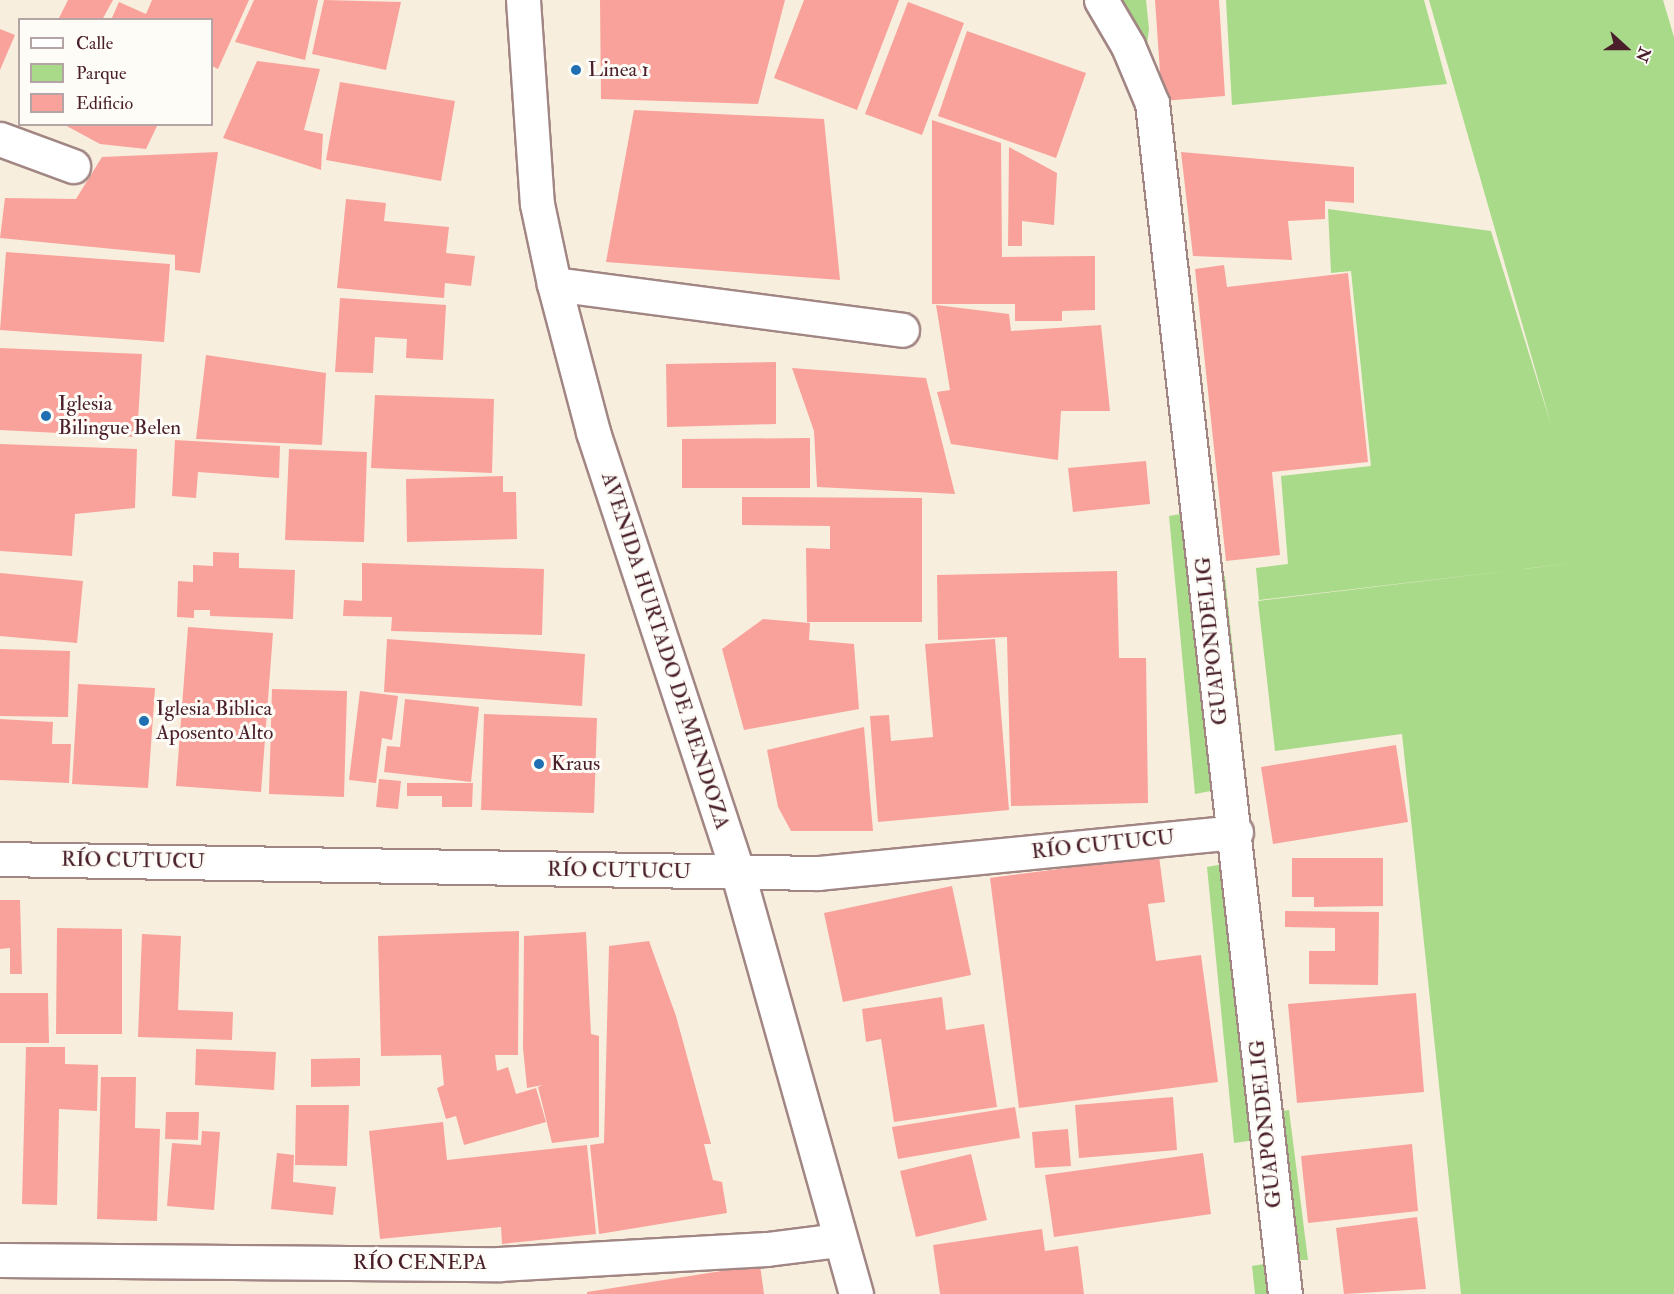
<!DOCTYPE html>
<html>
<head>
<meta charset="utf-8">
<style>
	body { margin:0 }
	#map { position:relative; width:1674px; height:1294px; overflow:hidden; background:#f8eede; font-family:"IM FELL Double Pica",serif }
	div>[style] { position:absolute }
	.green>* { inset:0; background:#a8da89 }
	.building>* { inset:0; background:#f9a29b }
	.roads { filter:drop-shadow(2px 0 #a18684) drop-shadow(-2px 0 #a18684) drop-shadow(0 2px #a18684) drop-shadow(0 -2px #a18684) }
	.minor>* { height:33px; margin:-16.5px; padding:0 16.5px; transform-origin:16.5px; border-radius:16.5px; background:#fff }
	.major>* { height:33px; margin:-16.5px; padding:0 16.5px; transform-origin:16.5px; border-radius:16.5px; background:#fff }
	.dots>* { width:16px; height:16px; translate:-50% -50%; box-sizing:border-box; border:3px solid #fdfcf7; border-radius:50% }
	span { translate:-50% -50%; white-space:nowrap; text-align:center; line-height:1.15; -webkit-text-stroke:6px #fdfcf7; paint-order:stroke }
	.poi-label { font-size:21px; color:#4a1f2b }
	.left { translate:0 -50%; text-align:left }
	.street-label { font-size:21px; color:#4a1f2b }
	.legend { position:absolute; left:18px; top:18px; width:195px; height:108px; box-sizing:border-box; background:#fdfcf7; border:2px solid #b5a4a5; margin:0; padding:8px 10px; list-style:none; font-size:18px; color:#4a1f2b }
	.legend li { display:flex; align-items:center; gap:12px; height:30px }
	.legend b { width:30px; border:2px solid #b5a4a5 }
	.north { position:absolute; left:1596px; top:18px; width:60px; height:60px; -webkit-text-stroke:4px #fdfcf7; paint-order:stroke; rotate:111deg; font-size:16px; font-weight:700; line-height:24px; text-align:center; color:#4a1f2b }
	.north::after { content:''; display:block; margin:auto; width:21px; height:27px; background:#4a1f2b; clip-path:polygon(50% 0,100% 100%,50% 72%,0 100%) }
</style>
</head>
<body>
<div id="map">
	<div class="green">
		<i style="clip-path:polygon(1108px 0,1146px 0,1149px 29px,1146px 52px)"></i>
		<i style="clip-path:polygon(1226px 0,1424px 0,1447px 84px,1232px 105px)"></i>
		<i style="clip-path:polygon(1429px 0,1663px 0,1674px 37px,1674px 1294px,1461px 1294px,1402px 734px,1275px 751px,1258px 601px,1591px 561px,1259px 600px,1256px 568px,1288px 564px,1281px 476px,1371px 466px,1351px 271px,1331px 273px,1328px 209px,1491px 231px,1552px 428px)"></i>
		<i style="clip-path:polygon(1197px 511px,1204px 579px,1225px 576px,1247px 784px,1195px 794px,1169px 516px)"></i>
		<i style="clip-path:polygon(1234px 862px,1263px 1139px,1234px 1143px,1207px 867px)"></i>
		<i style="clip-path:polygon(1289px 1110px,1308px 1260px,1284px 1260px,1269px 1113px)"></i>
		<i style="clip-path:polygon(1280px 1261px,1283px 1294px,1255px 1294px,1252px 1266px)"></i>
	</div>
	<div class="building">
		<i style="clip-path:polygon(68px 0,113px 0,102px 20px,58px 20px)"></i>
		<i style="clip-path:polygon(152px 0,249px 0,218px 69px,212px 66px,212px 20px,111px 20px,119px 2px,146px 14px)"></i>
		<i style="clip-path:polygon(254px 0,318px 0,305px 60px,235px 42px)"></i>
		<i style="clip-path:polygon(324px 0,401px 2px,386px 70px,312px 54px)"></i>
		<i style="clip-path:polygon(600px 0,785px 0,758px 104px,601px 99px)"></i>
		<i style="clip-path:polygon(804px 0,899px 0,857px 110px,774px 78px)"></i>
		<i style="clip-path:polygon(1155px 0,1219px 0,1225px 96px,1162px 101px)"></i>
		<i style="clip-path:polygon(908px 2px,964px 23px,922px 135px,865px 114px)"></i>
		<i style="clip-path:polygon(0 29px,15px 35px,0 70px)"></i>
		<i style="clip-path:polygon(967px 31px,1086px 73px,1056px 158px,938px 116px)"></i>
		<i style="clip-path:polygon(257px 61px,320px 69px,304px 130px,323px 134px,321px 170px,223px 138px)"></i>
		<i style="clip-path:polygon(340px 82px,455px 101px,441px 181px,326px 160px)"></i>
		<i style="clip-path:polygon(634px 110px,824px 119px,840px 280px,606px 262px)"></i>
		<i style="clip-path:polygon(932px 120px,1001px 143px,1002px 257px,1095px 256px,1095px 310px,1062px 311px,1062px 321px,1015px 321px,1015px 304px,932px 304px)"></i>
		<i style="clip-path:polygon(63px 124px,158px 124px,146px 149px,100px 144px)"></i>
		<i style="clip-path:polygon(1009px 147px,1057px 173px,1054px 225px,1022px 221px,1022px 246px,1008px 246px)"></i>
		<i style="clip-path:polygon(218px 152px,200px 273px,175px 270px,175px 255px,0 238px,5px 198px,76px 199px,102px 157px)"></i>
		<i style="clip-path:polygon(1181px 152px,1354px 167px,1354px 203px,1325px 201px,1325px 219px,1288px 221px,1292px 260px,1193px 256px)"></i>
		<i style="clip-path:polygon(346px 199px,386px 203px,384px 221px,449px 227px,446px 253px,475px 256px,471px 286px,445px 283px,444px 298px,337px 288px)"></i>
		<i style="clip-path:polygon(6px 252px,170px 264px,164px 342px,0 330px)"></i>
		<i style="clip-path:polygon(1224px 265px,1227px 287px,1348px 273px,1368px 462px,1272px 472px,1280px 555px,1226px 561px,1195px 269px)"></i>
		<i style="clip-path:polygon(340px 298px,446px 305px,443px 360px,406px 358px,407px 339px,375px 337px,373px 373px,335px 372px)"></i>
		<i style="clip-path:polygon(936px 305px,1009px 314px,1011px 331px,1101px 325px,1110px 411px,1061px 411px,1058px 460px,951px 444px,937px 392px,950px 390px)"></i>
		<i style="clip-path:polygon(0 348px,142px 354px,137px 437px,0 430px)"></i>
		<i style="clip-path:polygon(206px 355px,326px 373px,322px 445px,196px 439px)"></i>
		<i style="clip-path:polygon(776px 362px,776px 424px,667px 427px,666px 364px)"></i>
		<i style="clip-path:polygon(792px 368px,926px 378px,955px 494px,817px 487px,814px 431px)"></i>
		<i style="clip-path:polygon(375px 395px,494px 399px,492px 473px,371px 468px)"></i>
		<i style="clip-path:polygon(810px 438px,810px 488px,682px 488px,682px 439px)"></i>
		<i style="clip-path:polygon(175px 440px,280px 446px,279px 478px,198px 472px,196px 498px,172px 496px)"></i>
		<i style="clip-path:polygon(0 444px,137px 449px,135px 508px,75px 514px,72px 556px,0 551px)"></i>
		<i style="clip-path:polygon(289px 449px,367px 452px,364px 542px,285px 540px)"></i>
		<i style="clip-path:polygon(1146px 461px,1150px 504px,1073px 512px,1068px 468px)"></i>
		<i style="clip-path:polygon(503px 476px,503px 492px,516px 492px,517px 539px,407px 542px,406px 479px)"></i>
		<i style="clip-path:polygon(742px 497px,922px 498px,922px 622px,807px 622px,806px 548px,830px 549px,830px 526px,742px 525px)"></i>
		<i style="clip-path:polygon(213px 552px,239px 553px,239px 568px,295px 570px,293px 619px,210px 616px,210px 610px,194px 610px,194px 618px,177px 617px,178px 581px,193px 582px,193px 565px,213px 566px)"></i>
		<i style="clip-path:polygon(362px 563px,544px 569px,542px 635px,391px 631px,392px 617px,343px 616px,344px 600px,362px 601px)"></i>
		<i style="clip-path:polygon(1117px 571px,1119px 658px,1146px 658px,1148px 803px,1011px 806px,1007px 637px,938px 640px,937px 575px)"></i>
		<i style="clip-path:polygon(0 573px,83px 581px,77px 643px,0 636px)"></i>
		<i style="clip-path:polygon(763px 619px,810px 623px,809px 640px,854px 644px,859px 709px,744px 730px,722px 649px)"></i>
		<i style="clip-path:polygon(188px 627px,273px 633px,261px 792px,176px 786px)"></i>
		<i style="clip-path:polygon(387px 639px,585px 654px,582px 706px,384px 692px)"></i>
		<i style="clip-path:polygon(995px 639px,1009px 810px,878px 822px,870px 716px,889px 715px,891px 741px,933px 737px,925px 644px)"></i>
		<i style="clip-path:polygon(0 649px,70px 651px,68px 717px,0 716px)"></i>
		<i style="clip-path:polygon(78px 684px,155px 688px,148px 788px,72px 784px)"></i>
		<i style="clip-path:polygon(272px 689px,347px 691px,344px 797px,269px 794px)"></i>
		<i style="clip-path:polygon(360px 691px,398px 696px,392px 740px,382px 738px,376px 783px,349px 780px)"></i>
		<i style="clip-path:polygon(405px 699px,479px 707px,471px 782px,384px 772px,387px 746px,400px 747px)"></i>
		<i style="clip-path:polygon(484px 714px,597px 718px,594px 813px,481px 810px)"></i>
		<i style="clip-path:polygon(0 719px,53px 722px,52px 744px,71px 744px,69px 783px,0 780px)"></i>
		<i style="clip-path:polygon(864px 727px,873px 831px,791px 831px,778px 807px,767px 750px)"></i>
		<i style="clip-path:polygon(1396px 745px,1408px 822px,1273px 844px,1261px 767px)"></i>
		<i style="clip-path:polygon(379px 779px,401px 781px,398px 809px,376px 807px)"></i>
		<i style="clip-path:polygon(407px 783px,473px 783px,472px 807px,442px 807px,442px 796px,407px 796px)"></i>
		<i style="clip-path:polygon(1159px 856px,1165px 902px,1148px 904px,1156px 961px,1201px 955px,1218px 1082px,1019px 1108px,990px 878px)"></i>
		<i style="clip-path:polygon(1292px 858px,1383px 858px,1383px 906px,1314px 907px,1314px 897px,1292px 897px)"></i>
		<i style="clip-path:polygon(952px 886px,971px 975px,843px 1002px,824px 913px)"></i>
		<i style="clip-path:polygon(0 900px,20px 900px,22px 974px,10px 974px,10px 948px,0 949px)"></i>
		<i style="clip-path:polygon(1285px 911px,1379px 912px,1378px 985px,1309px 984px,1309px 951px,1335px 951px,1335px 928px,1285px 927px)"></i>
		<i style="clip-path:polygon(57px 928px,122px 929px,122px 1034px,56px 1034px)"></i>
		<i style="clip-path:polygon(519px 931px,518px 1055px,495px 1055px,497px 1071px,508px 1067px,516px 1094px,536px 1088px,546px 1122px,464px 1145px,456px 1116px,446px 1119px,437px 1088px,444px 1085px,441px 1055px,381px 1056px,378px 936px)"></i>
		<i style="clip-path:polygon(586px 932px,591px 1034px,599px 1036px,599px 1137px,552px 1143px,538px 1087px,543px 1085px,527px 1088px,523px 1048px,524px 936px)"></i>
		<i style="clip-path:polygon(142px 934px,181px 936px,178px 1010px,233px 1012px,232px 1040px,138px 1037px)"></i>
		<i style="clip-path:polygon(649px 941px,676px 1016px,711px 1144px,704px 1144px,713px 1180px,722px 1182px,727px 1213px,599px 1234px,590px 1145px,604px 1143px,609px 946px)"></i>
		<i style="clip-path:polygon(0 993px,48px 993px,49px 1043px,0 1043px)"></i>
		<i style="clip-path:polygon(1416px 993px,1424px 1092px,1297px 1103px,1288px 1004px)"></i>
		<i style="clip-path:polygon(942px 997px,946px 1030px,984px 1024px,997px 1107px,894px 1122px,881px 1039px,866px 1042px,862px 1009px)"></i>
		<i style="clip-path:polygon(26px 1047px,65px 1047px,65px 1064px,98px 1065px,97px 1111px,59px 1109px,57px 1205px,22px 1204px)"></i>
		<i style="clip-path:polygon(196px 1049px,276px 1052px,274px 1090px,195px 1085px)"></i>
		<i style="clip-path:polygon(360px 1058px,360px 1086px,311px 1087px,311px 1059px)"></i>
		<i style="clip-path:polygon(101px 1077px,136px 1077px,135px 1128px,160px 1129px,157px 1221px,97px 1219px)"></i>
		<i style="clip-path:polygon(1173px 1097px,1177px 1150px,1079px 1158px,1075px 1105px)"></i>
		<i style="clip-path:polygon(296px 1105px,349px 1105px,347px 1166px,295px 1165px)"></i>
		<i style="clip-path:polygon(1015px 1107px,1020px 1138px,898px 1159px,892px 1127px)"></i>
		<i style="clip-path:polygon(166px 1112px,199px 1112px,198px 1140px,165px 1139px)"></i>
		<i style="clip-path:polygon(443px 1122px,447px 1160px,587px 1145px,596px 1234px,502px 1244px,501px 1227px,380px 1239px,369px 1131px)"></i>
		<i style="clip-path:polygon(1068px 1129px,1071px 1166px,1035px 1168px,1032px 1132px)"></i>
		<i style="clip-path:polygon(202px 1131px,220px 1132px,214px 1210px,167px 1206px,172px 1143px,201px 1145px)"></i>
		<i style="clip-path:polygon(1412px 1144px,1418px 1211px,1308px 1223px,1301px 1156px)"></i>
		<i style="clip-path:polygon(277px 1153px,294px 1155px,293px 1182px,336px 1187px,333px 1215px,271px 1209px)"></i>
		<i style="clip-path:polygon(1203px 1153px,1211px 1214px,1054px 1237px,1045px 1175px)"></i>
		<i style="clip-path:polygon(971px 1154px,987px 1220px,916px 1237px,900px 1171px)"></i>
		<i style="clip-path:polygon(1417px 1217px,1426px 1289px,1344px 1294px,1336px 1228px)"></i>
		<i style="clip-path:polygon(1042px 1229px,1045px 1251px,1078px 1246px,1084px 1294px,940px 1294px,933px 1245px)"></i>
		<i style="clip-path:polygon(760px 1265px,764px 1294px,587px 1294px,587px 1292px)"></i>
	</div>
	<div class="roads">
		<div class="minor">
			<i style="left:1101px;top:0;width:53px;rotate:59.6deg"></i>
			<i style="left:1128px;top:46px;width:62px;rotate:67.2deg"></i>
			<i style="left:1152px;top:103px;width:1198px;rotate:83.63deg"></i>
			<i style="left:0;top:139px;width:78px;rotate:20.3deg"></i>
			<i style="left:554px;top:284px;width:351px;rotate:7.5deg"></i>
			<i style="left:0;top:859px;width:818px;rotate:0.98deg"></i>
			<i style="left:818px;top:873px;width:420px;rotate:-5.6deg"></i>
			<i style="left:0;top:1260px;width:499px;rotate:0.5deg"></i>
			<i style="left:499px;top:1264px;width:268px;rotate:-3.2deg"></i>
			<i style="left:767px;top:1249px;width:73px;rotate:-7.1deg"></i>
		</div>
		<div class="major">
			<i style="left:523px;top:0;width:204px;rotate:86.1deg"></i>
			<i style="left:537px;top:204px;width:82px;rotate:78deg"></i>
			<i style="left:554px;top:284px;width:153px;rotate:75.2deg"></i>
			<i style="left:593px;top:432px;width:465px;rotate:71.8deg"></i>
			<i style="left:738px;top:874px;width:436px;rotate:74.3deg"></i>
		</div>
	</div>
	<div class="dots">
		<i style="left:576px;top:70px;background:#1f6fb2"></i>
		<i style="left:46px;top:416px;background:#1f6fb2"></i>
		<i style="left:144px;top:721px;background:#1f6fb2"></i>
		<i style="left:539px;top:764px;background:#1f6fb2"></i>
	</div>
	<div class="poi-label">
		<span class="left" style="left:588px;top:70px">Linea 1</span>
		<span class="left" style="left:58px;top:416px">Iglesia<br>Bilingue Belen</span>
		<span class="left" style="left:156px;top:721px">Iglesia Biblica<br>Aposento Alto</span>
		<span class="left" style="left:551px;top:764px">Kraus</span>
	</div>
	<div class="street-label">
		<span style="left:1212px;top:641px;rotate:-96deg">GUAPONDELIG</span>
		<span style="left:665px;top:651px;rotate:72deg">AVENIDA HURTADO DE MENDOZA</span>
		<span style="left:1103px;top:845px;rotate:-6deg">RÍO CUTUCU</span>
		<span style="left:133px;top:861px;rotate:1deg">RÍO CUTUCU</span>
		<span style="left:619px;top:871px;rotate:1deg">RÍO CUTUCU</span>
		<span style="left:1266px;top:1124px;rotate:-96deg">GUAPONDELIG</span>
		<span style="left:420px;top:1263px">RÍO CENEPA</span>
	</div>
	<ul class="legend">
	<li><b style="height:8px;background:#fff"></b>Calle</li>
	<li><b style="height:16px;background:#a8da89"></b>Parque</li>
	<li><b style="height:16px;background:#f9a29b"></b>Edificio</li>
	</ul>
	<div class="north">N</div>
</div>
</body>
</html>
